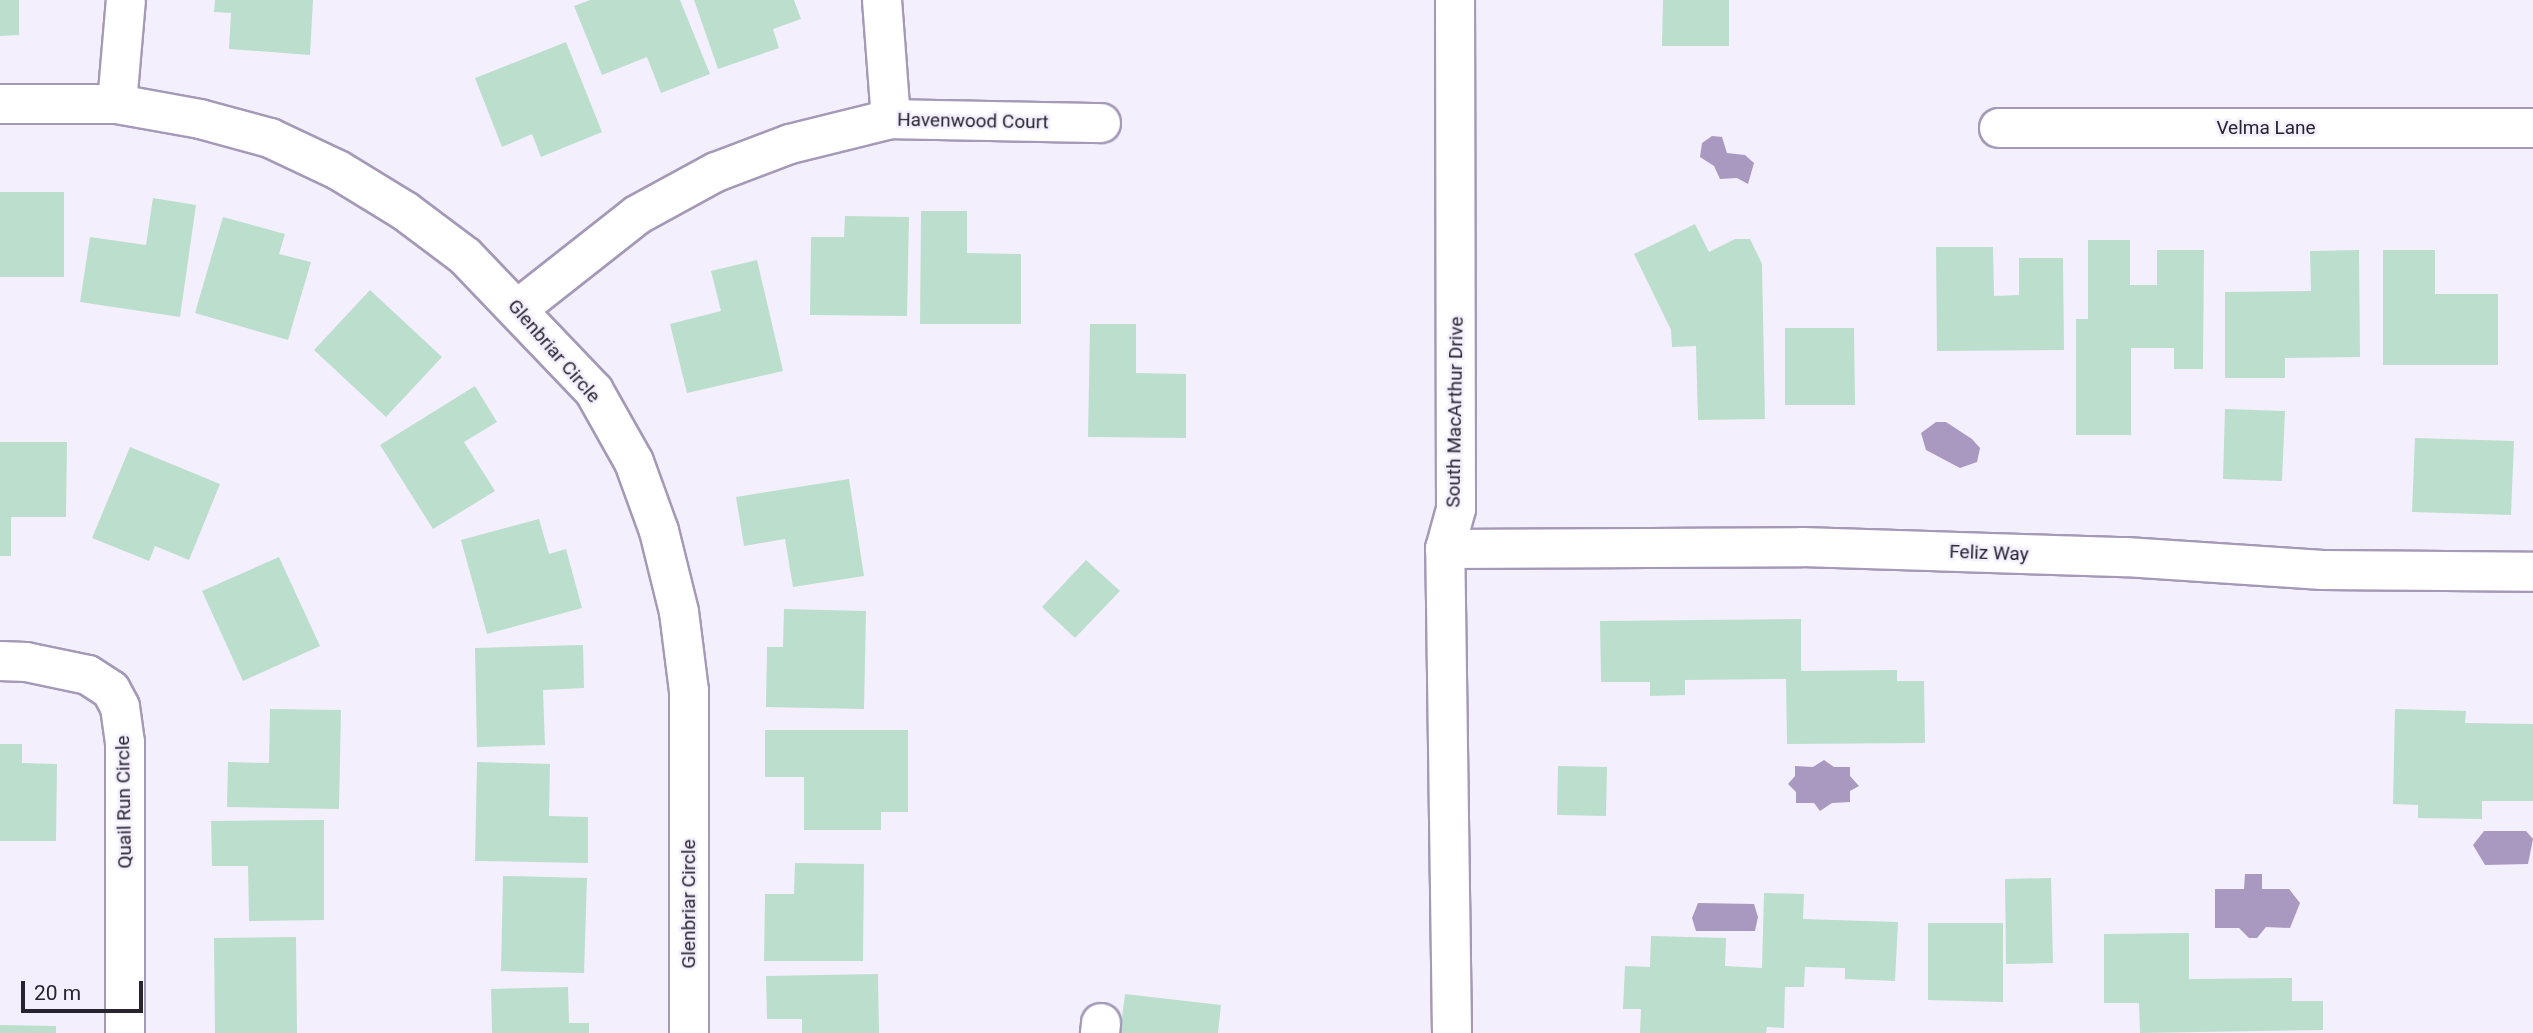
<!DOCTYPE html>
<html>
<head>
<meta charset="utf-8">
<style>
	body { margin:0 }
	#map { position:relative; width:2533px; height:1033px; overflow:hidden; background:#f4effd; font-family:Roboto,sans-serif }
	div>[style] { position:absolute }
	.water>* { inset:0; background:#a999c1 }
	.building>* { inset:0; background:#bbdfcc }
	.roads { filter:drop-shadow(2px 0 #a599b8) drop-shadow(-2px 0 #a599b8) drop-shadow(0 2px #a599b8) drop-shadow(0 -2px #a599b8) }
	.minor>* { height:38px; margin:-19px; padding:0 19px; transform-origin:19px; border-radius:19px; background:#fff }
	span { translate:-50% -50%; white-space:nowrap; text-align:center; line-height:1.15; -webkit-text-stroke:5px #f4effd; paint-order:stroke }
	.street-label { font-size:19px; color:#28232f }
	.scale { position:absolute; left:21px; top:981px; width:122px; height:32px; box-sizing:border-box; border:4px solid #28232f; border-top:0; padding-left:9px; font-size:21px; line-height:24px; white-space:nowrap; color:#28232f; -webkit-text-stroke:5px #f4effd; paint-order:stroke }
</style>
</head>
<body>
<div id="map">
	<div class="water">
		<i style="clip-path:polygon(1722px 137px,1727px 153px,1745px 155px,1754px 163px,1748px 184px,1737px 178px,1720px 179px,1714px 166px,1700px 157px,1702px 143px,1712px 136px)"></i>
		<i style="clip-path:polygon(1936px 422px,1946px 422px,1972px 439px,1980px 448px,1977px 462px,1960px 468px,1926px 450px,1921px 433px)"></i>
		<i style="clip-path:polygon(1824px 760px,1834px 767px,1850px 767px,1850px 776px,1859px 786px,1850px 791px,1850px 802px,1832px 803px,1820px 811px,1814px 803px,1796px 803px,1796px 792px,1788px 784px,1795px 776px,1795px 766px,1813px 767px)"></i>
		<i style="clip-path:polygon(2484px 831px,2526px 831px,2533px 839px,2528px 864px,2485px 865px,2473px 845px)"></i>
		<i style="clip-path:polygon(2245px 874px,2262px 874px,2262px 889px,2289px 889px,2300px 903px,2290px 928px,2266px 927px,2257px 938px,2249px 938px,2239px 928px,2215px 928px,2215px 889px,2244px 889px)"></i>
		<i style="clip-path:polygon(1698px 903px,1754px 904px,1758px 917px,1755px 931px,1696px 931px,1692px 918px)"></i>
	</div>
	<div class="building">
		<i style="clip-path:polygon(0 0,19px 0,19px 35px,0 36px)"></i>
		<i style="clip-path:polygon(215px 0,313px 0,310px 55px,229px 49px,231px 13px,214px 12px)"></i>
		<i style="clip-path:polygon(590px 0,680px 0,710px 74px,661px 93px,647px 57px,602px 75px,574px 6px)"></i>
		<i style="clip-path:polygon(694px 0,794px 0,801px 19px,773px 29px,779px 48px,718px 69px)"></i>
		<i style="clip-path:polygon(1663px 0,1729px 0,1729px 46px,1662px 46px)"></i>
		<i style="clip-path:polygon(566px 42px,602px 132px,541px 157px,532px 134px,502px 147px,475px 78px)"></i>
		<i style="clip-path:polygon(0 192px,64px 192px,64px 277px,0 277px)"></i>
		<i style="clip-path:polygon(153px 198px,196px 205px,180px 317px,80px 302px,90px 237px,146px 245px)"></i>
		<i style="clip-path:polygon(921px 211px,967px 211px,967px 253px,1021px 254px,1021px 324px,920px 324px)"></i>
		<i style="clip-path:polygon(845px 216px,909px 217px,907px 316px,810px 315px,811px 237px,844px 237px)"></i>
		<i style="clip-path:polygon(223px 217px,285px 234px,279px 254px,311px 262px,288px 340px,195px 313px)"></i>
		<i style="clip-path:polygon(1695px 224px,1709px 252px,1735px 239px,1750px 239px,1762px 264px,1765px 419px,1698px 420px,1696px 346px,1672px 347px,1671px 330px,1634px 254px)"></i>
		<i style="clip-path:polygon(2088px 240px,2130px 240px,2130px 285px,2157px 285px,2157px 250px,2204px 250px,2203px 369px,2174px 369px,2174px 348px,2131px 348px,2131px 435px,2076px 435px,2076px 319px,2088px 319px)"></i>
		<i style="clip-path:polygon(1936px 247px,1993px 247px,1994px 296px,2019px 295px,2019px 258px,2063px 258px,2064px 350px,1937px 351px)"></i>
		<i style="clip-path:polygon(2359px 250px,2360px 357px,2285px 358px,2285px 378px,2225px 378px,2225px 292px,2311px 291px,2310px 251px)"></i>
		<i style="clip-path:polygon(2383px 250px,2435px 250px,2435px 294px,2498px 294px,2498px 365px,2383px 365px)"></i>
		<i style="clip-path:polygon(757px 260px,783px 371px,687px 393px,670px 324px,721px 311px,711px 271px)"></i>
		<i style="clip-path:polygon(370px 290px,442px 357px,386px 417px,314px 350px)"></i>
		<i style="clip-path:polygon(1090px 324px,1136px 324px,1136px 373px,1186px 374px,1186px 438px,1088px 437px)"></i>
		<i style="clip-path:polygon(1785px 328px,1854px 328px,1855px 405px,1785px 405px)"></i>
		<i style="clip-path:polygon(475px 386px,497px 422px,464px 442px,495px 491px,433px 529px,380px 445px)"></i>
		<i style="clip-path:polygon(2225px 409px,2285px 411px,2282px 481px,2223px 479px)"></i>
		<i style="clip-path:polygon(2415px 438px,2514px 441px,2511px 515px,2412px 512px)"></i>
		<i style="clip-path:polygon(0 442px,67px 442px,66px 517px,11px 517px,11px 556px,0 556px)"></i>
		<i style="clip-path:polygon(130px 447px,220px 484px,189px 560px,155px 546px,149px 561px,92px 538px)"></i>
		<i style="clip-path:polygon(849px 479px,864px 576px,793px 587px,785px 539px,744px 546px,736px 497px)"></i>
		<i style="clip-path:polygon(539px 519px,549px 554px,566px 549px,582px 608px,487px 634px,461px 540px)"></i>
		<i style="clip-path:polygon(279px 557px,320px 646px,243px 681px,202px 591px)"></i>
		<i style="clip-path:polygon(1086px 560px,1120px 591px,1075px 638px,1042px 607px)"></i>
		<i style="clip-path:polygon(784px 609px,866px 611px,864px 709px,766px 707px,767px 647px,783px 647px)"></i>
		<i style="clip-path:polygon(1801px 619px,1801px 671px,1897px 670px,1897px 681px,1924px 681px,1925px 743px,1787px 744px,1786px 679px,1685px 680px,1685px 695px,1650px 696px,1650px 682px,1601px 682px,1600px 621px)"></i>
		<i style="clip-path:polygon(583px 645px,584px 688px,543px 690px,545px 745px,477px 747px,475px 648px)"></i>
		<i style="clip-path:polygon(270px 709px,341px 710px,339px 809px,227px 807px,228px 762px,269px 763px)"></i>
		<i style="clip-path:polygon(2395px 709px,2466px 711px,2465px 723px,2533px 724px,2533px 801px,2482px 801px,2482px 819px,2418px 818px,2418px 805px,2393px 804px)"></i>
		<i style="clip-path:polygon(765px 730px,908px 730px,908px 812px,881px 812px,881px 830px,804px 830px,804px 777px,765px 777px)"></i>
		<i style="clip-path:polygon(0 744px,22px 744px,22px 763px,57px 764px,56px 841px,0 841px)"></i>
		<i style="clip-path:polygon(477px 762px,550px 764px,549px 816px,588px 817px,588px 863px,475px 861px)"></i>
		<i style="clip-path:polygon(1558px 766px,1607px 767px,1606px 816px,1557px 815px)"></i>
		<i style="clip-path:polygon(324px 820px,324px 920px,249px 921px,248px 866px,212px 866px,211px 821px)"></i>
		<i style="clip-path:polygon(795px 863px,864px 864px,863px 961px,764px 961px,765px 894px,794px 894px)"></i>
		<i style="clip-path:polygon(503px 876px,587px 878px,584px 973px,501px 971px)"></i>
		<i style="clip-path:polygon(2051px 878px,2053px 963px,2006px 964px,2005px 879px)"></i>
		<i style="clip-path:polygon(1764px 893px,1804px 894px,1803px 919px,1898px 922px,1895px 981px,1845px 979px,1845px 968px,1805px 967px,1804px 987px,1785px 987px,1784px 1028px,1767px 1027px,1766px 1033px,1640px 1033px,1641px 1009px,1623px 1009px,1625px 966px,1650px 967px,1651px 936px,1726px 938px,1725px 966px,1762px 968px)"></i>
		<i style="clip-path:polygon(1928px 923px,2003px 923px,2003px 1002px,1928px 1000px)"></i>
		<i style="clip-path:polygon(2189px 933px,2189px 979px,2292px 978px,2292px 1001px,2323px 1001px,2323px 1030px,2140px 1033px,2139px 1003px,2104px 1003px,2104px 934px)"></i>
		<i style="clip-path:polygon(296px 937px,297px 1033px,215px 1033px,214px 938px)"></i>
		<i style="clip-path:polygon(878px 974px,879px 1033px,802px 1033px,802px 1019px,767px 1019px,766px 976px)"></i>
		<i style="clip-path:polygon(568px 987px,569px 1023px,589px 1023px,589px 1033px,492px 1033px,491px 989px)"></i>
		<i style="clip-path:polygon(1125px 994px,1221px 1005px,1218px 1033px,1120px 1033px)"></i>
		<i style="clip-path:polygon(0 1025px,56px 1026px,56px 1033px,0 1033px)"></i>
	</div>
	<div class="roads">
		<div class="minor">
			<i style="left:882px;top:0;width:119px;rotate:85.7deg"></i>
			<i style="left:0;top:104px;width:117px"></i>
			<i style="left:117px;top:104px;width:84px;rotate:10.2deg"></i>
			<i style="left:200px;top:119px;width:73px;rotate:15.2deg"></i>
			<i style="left:270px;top:138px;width:75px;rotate:25.2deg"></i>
			<i style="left:338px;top:170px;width:79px;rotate:31.5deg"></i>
			<i style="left:405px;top:211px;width:75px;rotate:36.9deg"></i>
			<i style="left:465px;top:256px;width:187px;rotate:46.3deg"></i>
			<i style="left:594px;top:391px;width:81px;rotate:60.6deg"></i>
			<i style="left:634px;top:462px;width:73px;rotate:70.1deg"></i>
			<i style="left:659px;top:531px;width:83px;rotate:76.1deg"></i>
			<i style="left:679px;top:612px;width:80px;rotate:82.8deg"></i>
			<i style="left:689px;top:691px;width:342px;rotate:90deg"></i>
			<i style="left:117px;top:104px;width:104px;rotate:-85.1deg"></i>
			<i style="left:1999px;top:128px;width:534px"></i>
			<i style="left:519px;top:308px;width:150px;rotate:-38.2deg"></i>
			<i style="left:637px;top:215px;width:90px;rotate:-28.6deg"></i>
			<i style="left:716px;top:172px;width:79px;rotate:-20.7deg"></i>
			<i style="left:790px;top:144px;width:104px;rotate:-13.9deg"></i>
			<i style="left:891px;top:119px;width:210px;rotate:1.1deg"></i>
			<i style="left:1445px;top:549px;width:357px;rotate:-0.3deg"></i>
			<i style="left:1802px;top:547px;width:324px;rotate:1.8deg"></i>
			<i style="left:2126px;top:557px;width:197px;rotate:3.8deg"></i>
			<i style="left:2323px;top:570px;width:210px;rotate:0.5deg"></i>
			<i style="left:0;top:661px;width:26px;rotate:2deg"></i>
			<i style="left:26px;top:662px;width:63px;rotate:11.8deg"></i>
			<i style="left:88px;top:675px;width:27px;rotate:33deg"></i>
			<i style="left:111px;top:690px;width:19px;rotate:62deg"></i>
			<i style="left:120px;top:707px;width:36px;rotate:82deg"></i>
			<i style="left:125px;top:743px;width:290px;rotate:90deg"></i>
			<i style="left:1100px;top:1033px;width:10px;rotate:-84deg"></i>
			<i style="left:1452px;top:1033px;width:484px;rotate:-90.8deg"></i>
			<i style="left:1445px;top:549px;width:41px;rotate:-74.6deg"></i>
			<i style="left:1456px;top:509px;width:509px;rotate:-90.11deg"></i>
		</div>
	</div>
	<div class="street-label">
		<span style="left:973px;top:121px;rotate:1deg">Havenwood Court</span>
		<span style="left:2266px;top:128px">Velma Lane</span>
		<span style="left:554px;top:351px;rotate:49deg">Glenbriar Circle</span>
		<span style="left:1455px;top:412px;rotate:-89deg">South MacArthur Drive</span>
		<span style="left:1989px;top:553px;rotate:2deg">Feliz Way</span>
		<span style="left:124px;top:802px;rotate:-91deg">Quail Run Circle</span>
		<span style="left:689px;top:904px;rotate:-90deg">Glenbriar Circle</span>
	</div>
	<div class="scale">20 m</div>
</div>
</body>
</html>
